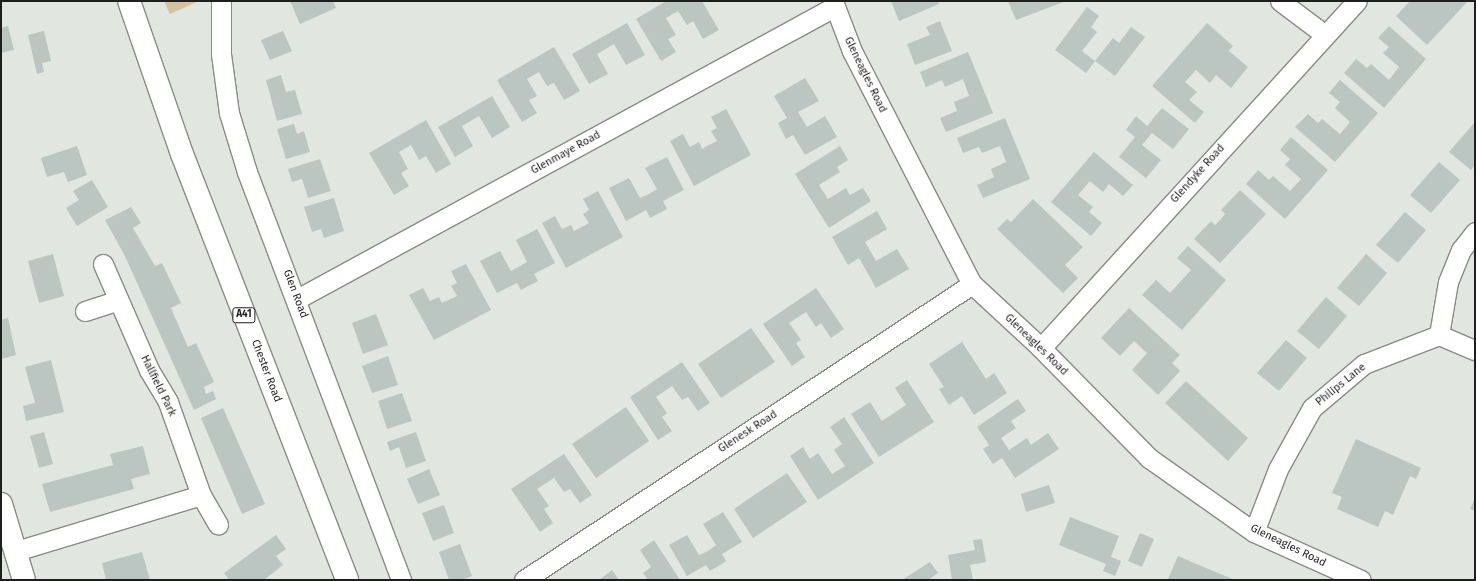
<!DOCTYPE html>
<html>
<head>
<meta charset="utf-8">
<style>
	body { margin:0 }
	#map { position:relative; width:1476px; height:581px; overflow:hidden; background:#e1e7e0; font-family:"Fira Sans",sans-serif }
	div>[style] { position:absolute }
	.green>* { inset:0; background:#d7c1a1 }
	.building>* { inset:0; background:#bbc5c1 }
	.roads { filter:drop-shadow(1px 0 #878c85) drop-shadow(-1px 0 #878c85) drop-shadow(0 1px #878c85) drop-shadow(0 -1px #878c85) }
	.minor>* { height:19px; margin:-9.5px; padding:0 9.5px; transform-origin:9.5px; border-radius:9.5px; background:#fff }
	.secondary>* { height:22px; margin:-11px; padding:0 11px; transform-origin:11px; border-radius:11px; background:#fff }
	.primary>* { height:22px; margin:-11px; padding:0 11px; transform-origin:11px; border-radius:11px; background:#fff }
	span { translate:-50% -50%; white-space:nowrap; text-align:center; line-height:1.15; -webkit-text-stroke:3px #fff; paint-order:stroke }
	.shield-label span { padding:1px 3px; background:#fff; border:1px solid; border-radius:3px; -webkit-text-stroke-width:0 }
	.shield-label { font-size:10px; color:#1d1f1d; font-weight:700 }
	.street-label { font-size:11px; color:#1d1f1d }
	.frame { position:absolute; inset:0; border:2px solid #1d1f1d; pointer-events:none }
</style>
</head>
<body>
<div id="map">
	<div class="green">
		<i style="clip-path:polygon(164px 1px,199px 1px,170px 14px)"></i>
	</div>
	<div class="building">
		<i style="clip-path:polygon(290px 1px,333px 1px,336px 8px,300px 24px)"></i>
		<i style="clip-path:polygon(666px 1px,702px 1px,719px 30px,703px 39px,693px 21px,687px 25px,678px 11px,666px 18px,676px 35px,668px 39px,676px 52px,661px 61px,636px 19px)"></i>
		<i style="clip-path:polygon(891px 1px,938px 1px,939px 4px,899px 21px)"></i>
		<i style="clip-path:polygon(1008px 1px,1066px 1px,1016px 20px)"></i>
		<i style="clip-path:polygon(1410px 1px,1468px 1px,1427px 45px,1396px 16px)"></i>
		<i style="clip-path:polygon(1087px 7px,1099px 16px,1091px 27px,1097px 32px,1082px 51px,1095px 61px,1113px 38px,1119px 43px,1131px 27px,1145px 37px,1115px 76px,1095px 61px,1086px 73px,1055px 50px)"></i>
		<i style="clip-path:polygon(940px 21px,952px 51px,915px 65px,907px 44px,930px 35px,926px 27px)"></i>
		<i style="clip-path:polygon(627px 23px,645px 55px,626px 65px,614px 44px,597px 54px,608px 74px,589px 84px,572px 54px)"></i>
		<i style="clip-path:polygon(1207px 23px,1233px 46px,1229px 51px,1248px 67px,1231px 88px,1216px 75px,1210px 83px,1196px 70px,1185px 82px,1197px 92px,1189px 100px,1204px 112px,1195px 123px,1152px 86px)"></i>
		<i style="clip-path:polygon(8px 26px,14px 50px,1px 53px,1px 28px)"></i>
		<i style="clip-path:polygon(1389px 26px,1426px 59px,1384px 108px,1344px 73px,1356px 59px,1367px 68px,1371px 64px,1389px 80px,1399px 67px,1383px 53px,1389px 47px,1378px 38px)"></i>
		<i style="clip-path:polygon(44px 31px,51px 61px,42px 63px,44px 72px,37px 74px,28px 35px)"></i>
		<i style="clip-path:polygon(283px 31px,292px 51px,270px 60px,261px 40px)"></i>
		<i style="clip-path:polygon(554px 47px,580px 91px,564px 100px,554px 83px,547px 86px,539px 72px,527px 79px,537px 96px,529px 100px,537px 113px,522px 122px,497px 80px)"></i>
		<i style="clip-path:polygon(968px 52px,993px 113px,946px 132px,940px 118px,957px 111px,954px 102px,969px 96px,963px 79px,945px 87px,942px 80px,926px 87px,920px 72px)"></i>
		<i style="clip-path:polygon(281px 75px,286px 92px,295px 90px,302px 114px,277px 121px,266px 80px)"></i>
		<i style="clip-path:polygon(805px 78px,819px 101px,798px 112px,807px 127px,825px 116px,837px 137px,805px 155px,793px 135px,786px 139px,778px 123px,787px 118px,774px 96px)"></i>
		<i style="clip-path:polygon(1340px 80px,1378px 113px,1335px 162px,1295px 127px,1308px 114px,1318px 123px,1322px 119px,1340px 134px,1350px 122px,1335px 108px,1340px 102px,1329px 93px)"></i>
		<i style="clip-path:polygon(492px 96px,510px 127px,492px 138px,479px 116px,462px 126px,473px 146px,455px 157px,438px 127px)"></i>
		<i style="clip-path:polygon(1162px 108px,1189px 129px,1173px 149px,1152px 133px,1142px 145px,1161px 160px,1146px 178px,1119px 157px,1135px 137px,1126px 130px,1136px 116px,1147px 126px)"></i>
		<i style="clip-path:polygon(726px 109px,751px 155px,694px 186px,670px 141px,683px 134px,690px 147px,699px 142px,702px 149px,709px 145px,717px 141px,711px 131px,717px 128px,711px 117px)"></i>
		<i style="clip-path:polygon(1005px 118px,1030px 179px,983px 198px,977px 185px,994px 177px,991px 169px,1006px 162px,1000px 146px,982px 153px,979px 147px,963px 153px,957px 138px)"></i>
		<i style="clip-path:polygon(426px 120px,451px 164px,436px 173px,426px 156px,419px 160px,411px 145px,399px 152px,408px 169px,401px 173px,409px 186px,394px 195px,369px 153px)"></i>
		<i style="clip-path:polygon(1475px 122px,1475px 165px,1471px 170px,1449px 152px)"></i>
		<i style="clip-path:polygon(294px 124px,297px 134px,304px 131px,310px 152px,286px 159px,277px 129px)"></i>
		<i style="clip-path:polygon(1291px 137px,1328px 170px,1285px 219px,1246px 184px,1258px 170px,1269px 180px,1273px 176px,1290px 191px,1301px 179px,1285px 165px,1290px 159px,1280px 150px)"></i>
		<i style="clip-path:polygon(77px 146px,87px 175px,68px 182px,64px 172px,47px 177px,41px 158px)"></i>
		<i style="clip-path:polygon(840px 146px,848px 160px,837px 167px,840px 172px,819px 185px,828px 199px,846px 188px,850px 195px,863px 188px,871px 201px,829px 228px,795px 174px)"></i>
		<i style="clip-path:polygon(1094px 152px,1133px 185px,1123px 196px,1109px 184px,1103px 192px,1090px 181px,1078px 195px,1093px 207px,1089px 212px,1102px 223px,1091px 236px,1051px 202px)"></i>
		<i style="clip-path:polygon(667px 157px,684px 190px,663px 201px,667px 209px,650px 218px,646px 210px,626px 221px,609px 188px,629px 178px,640px 198px,649px 194px,657px 189px,645px 168px)"></i>
		<i style="clip-path:polygon(320px 159px,331px 191px,308px 198px,302px 179px,292px 182px,288px 169px)"></i>
		<i style="clip-path:polygon(1439px 162px,1460px 180px,1431px 213px,1410px 195px)"></i>
		<i style="clip-path:polygon(92px 180px,108px 207px,77px 226px,66px 208px,79px 200px,73px 191px)"></i>
		<i style="clip-path:polygon(1240px 190px,1266px 214px,1220px 263px,1194px 239px,1211px 221px,1215px 225px,1221px 219px,1225px 214px,1221px 210px)"></i>
		<i style="clip-path:polygon(598px 191px,623px 237px,566px 268px,542px 223px,555px 216px,562px 229px,571px 225px,574px 231px,589px 223px,583px 214px,589px 210px,583px 199px)"></i>
		<i style="clip-path:polygon(334px 198px,344px 231px,324px 238px,321px 229px,312px 232px,304px 207px)"></i>
		<i style="clip-path:polygon(1033px 199px,1083px 247px,1065px 265px,1078px 278px,1063px 293px,997px 229px,1007px 219px,1011px 222px)"></i>
		<i style="clip-path:polygon(131px 207px,141px 223px,133px 228px,155px 266px,162px 263px,181px 303px,171px 308px,188px 347px,196px 343px,214px 382px,204px 387px,206px 394px,213px 391px,216px 399px,194px 410px,125px 256px,105px 220px)"></i>
		<i style="clip-path:polygon(877px 211px,887px 229px,865px 242px,876px 261px,897px 249px,909px 269px,876px 288px,859px 258px,848px 265px,832px 237px)"></i>
		<i style="clip-path:polygon(1405px 212px,1426px 230px,1398px 263px,1376px 245px)"></i>
		<i style="clip-path:polygon(537px 229px,555px 263px,534px 274px,538px 281px,521px 290px,517px 283px,497px 293px,480px 261px,500px 251px,511px 271px,527px 262px,516px 240px)"></i>
		<i style="clip-path:polygon(1188px 246px,1226px 280px,1182px 330px,1142px 295px,1156px 280px,1170px 293px,1191px 270px,1177px 258px)"></i>
		<i style="clip-path:polygon(53px 254px,64px 296px,39px 303px,28px 261px)"></i>
		<i style="clip-path:polygon(1366px 254px,1387px 273px,1359px 306px,1337px 288px)"></i>
		<i style="clip-path:polygon(466px 264px,491px 310px,434px 340px,409px 295px,423px 288px,430px 301px,439px 297px,442px 303px,457px 296px,451px 286px,457px 283px,451px 271px)"></i>
		<i style="clip-path:polygon(816px 288px,844px 329px,831px 338px,821px 323px,816px 327px,806px 312px,789px 323px,801px 340px,796px 343px,805px 357px,792px 366px,763px 324px)"></i>
		<i style="clip-path:polygon(1326px 297px,1347px 316px,1319px 349px,1297px 331px)"></i>
		<i style="clip-path:polygon(1129px 308px,1180px 355px,1172px 363px,1180px 371px,1158px 395px,1132px 370px,1147px 353px,1134px 341px,1120px 356px,1101px 338px)"></i>
		<i style="clip-path:polygon(376px 314px,388px 345px,363px 354px,352px 323px)"></i>
		<i style="clip-path:polygon(8px 318px,16px 355px,1px 359px,1px 320px)"></i>
		<i style="clip-path:polygon(751px 328px,775px 362px,721px 398px,698px 364px)"></i>
		<i style="clip-path:polygon(1286px 340px,1307px 358px,1279px 391px,1257px 373px)"></i>
		<i style="clip-path:polygon(962px 342px,986px 379px,994px 373px,1007px 393px,974px 415px,962px 396px,949px 405px,939px 389px,944px 387px,929px 364px)"></i>
		<i style="clip-path:polygon(388px 356px,398px 385px,372px 393px,362px 366px)"></i>
		<i style="clip-path:polygon(51px 360px,64px 412px,26px 421px,23px 406px,35px 403px,25px 367px)"></i>
		<i style="clip-path:polygon(682px 362px,710px 403px,698px 411px,688px 397px,682px 400px,672px 386px,656px 397px,667px 413px,662px 417px,672px 431px,658px 440px,630px 397px)"></i>
		<i style="clip-path:polygon(907px 380px,934px 422px,879px 457px,851px 414px,870px 402px,882px 421px,906px 405px,895px 388px)"></i>
		<i style="clip-path:polygon(1186px 381px,1248px 438px,1228px 461px,1165px 403px)"></i>
		<i style="clip-path:polygon(402px 393px,412px 421px,387px 429px,378px 401px)"></i>
		<i style="clip-path:polygon(1018px 399px,1026px 411px,1011px 421px,1016px 428px,1001px 438px,1009px 450px,1027px 438px,1031px 445px,1048px 433px,1059px 449px,1015px 478px,1002px 458px,993px 464px,983px 449px,989px 445px,977px 427px)"></i>
		<i style="clip-path:polygon(626px 407px,649px 441px,596px 478px,572px 444px)"></i>
		<i style="clip-path:polygon(223px 408px,265px 504px,242px 514px,201px 418px)"></i>
		<i style="clip-path:polygon(844px 417px,874px 463px,818px 500px,790px 456px,803px 447px,810px 459px,818px 453px,832px 474px,845px 466px,834px 450px,842px 444px,830px 427px)"></i>
		<i style="clip-path:polygon(44px 432px,53px 464px,39px 468px,30px 436px)"></i>
		<i style="clip-path:polygon(416px 432px,426px 461px,406px 468px,399px 447px,390px 451px,387px 442px)"></i>
		<i style="clip-path:polygon(1356px 439px,1421px 468px,1416px 479px,1410px 476px,1393px 515px,1385px 511px,1378px 527px,1337px 509px,1342px 497px,1332px 493px)"></i>
		<i style="clip-path:polygon(143px 446px,150px 474px,131px 479px,134px 489px,50px 512px,42px 484px,113px 465px,110px 454px)"></i>
		<i style="clip-path:polygon(564px 454px,592px 495px,580px 503px,570px 489px,564px 492px,554px 478px,537px 489px,549px 506px,544px 509px,553px 523px,540px 532px,511px 489px)"></i>
		<i style="clip-path:polygon(429px 469px,440px 495px,418px 504px,407px 479px)"></i>
		<i style="clip-path:polygon(787px 473px,807px 502px,753px 538px,734px 509px)"></i>
		<i style="clip-path:polygon(1049px 485px,1055px 503px,1026px 512px,1021px 494px)"></i>
		<i style="clip-path:polygon(1475px 498px,1475px 511px,1470px 509px)"></i>
		<i style="clip-path:polygon(444px 505px,454px 533px,433px 541px,422px 513px)"></i>
		<i style="clip-path:polygon(723px 512px,742px 542px,722px 554px,726px 561px,717px 567px,710px 571px,706px 565px,687px 576px,669px 545px,687px 535px,699px 555px,708px 551px,716px 545px,703px 524px)"></i>
		<i style="clip-path:polygon(1070px 517px,1119px 536px,1111px 557px,1121px 561px,1115px 576px,1103px 571px,1106px 564px,1059px 545px)"></i>
		<i style="clip-path:polygon(1140px 533px,1154px 539px,1142px 567px,1128px 561px)"></i>
		<i style="clip-path:polygon(276px 535px,286px 549px,276px 556px,283px 565px,264px 580px,229px 580px,224px 573px)"></i>
		<i style="clip-path:polygon(982px 539px,986px 562px,970px 565px,973px 580px,952px 580px,948px 555px,975px 550px,973px 540px)"></i>
		<i style="clip-path:polygon(654px 540px,680px 580px,648px 580px,643px 573px,651px 567px,640px 550px)"></i>
		<i style="clip-path:polygon(460px 544px,472px 576px,462px 580px,449px 580px,439px 552px)"></i>
		<i style="clip-path:polygon(142px 552px,150px 580px,106px 580px,102px 563px)"></i>
		<i style="clip-path:polygon(1178px 556px,1194px 563px,1235px 580px,1168px 579px)"></i>
		<i style="clip-path:polygon(930px 562px,938px 573px,928px 580px,902px 580px)"></i>
		<i style="clip-path:polygon(612px 570px,619px 580px,599px 580px)"></i>
	</div>
	<div class="roads">
		<div class="minor">
			<i style="left:221px;top:1px;width:53px;rotate:90deg"></i>
			<i style="left:221px;top:54px;width:60px;rotate:82.3deg"></i>
			<i style="left:229px;top:113px;width:62px;rotate:73deg"></i>
			<i style="left:247px;top:172px;width:436px;rotate:69.3deg"></i>
			<i style="left:833px;top:1px;width:53px;rotate:69.2deg"></i>
			<i style="left:852px;top:51px;width:262px;rotate:62.8deg"></i>
			<i style="left:972px;top:284px;width:94px;rotate:42.8deg"></i>
			<i style="left:1041px;top:348px;width:154px;rotate:45.5deg"></i>
			<i style="left:1149px;top:458px;width:128px;rotate:35.2deg"></i>
			<i style="left:1254px;top:532px;width:117px;rotate:24.2deg"></i>
			<i style="left:1280px;top:1px;width:55px;rotate:36.9deg"></i>
			<i style="left:103px;top:264px;width:116px;rotate:66.5deg"></i>
			<i style="left:149px;top:370px;width:37px;rotate:59deg"></i>
			<i style="left:168px;top:402px;width:99px;rotate:70.5deg"></i>
			<i style="left:201px;top:495px;width:34px;rotate:60deg"></i>
			<i style="left:297px;top:299px;width:611px;rotate:-28.54deg"></i>
			<i style="left:85px;top:311px;width:35px;rotate:-18deg"></i>
			<i style="left:1439px;top:335px;width:39px;rotate:23deg"></i>
			<i style="left:1041px;top:348px;width:469px;rotate:-47.7deg"></i>
			<i style="left:1254px;top:532px;width:67px;rotate:-69.1deg"></i>
			<i style="left:1278px;top:469px;width:70px;rotate:-60.9deg"></i>
			<i style="left:1312px;top:408px;width:68px;rotate:-40.2deg"></i>
			<i style="left:1364px;top:364px;width:80px;rotate:-21.1deg"></i>
			<i style="left:1439px;top:335px;width:54px;rotate:-80.4deg"></i>
			<i style="left:1448px;top:282px;width:35px;rotate:-68deg"></i>
			<i style="left:1461px;top:250px;width:23px;rotate:-52deg"></i>
			<i style="left:16px;top:551px;width:193px;rotate:-16.8deg"></i>
			<i style="left:524px;top:580px;width:537px;rotate:-33.45deg"></i>
		</div>
		<div class="secondary">
			<i style="left:1px;top:504px;width:79px;rotate:73.2deg"></i>
		</div>
		<div class="primary">
			<i style="left:129px;top:1px;width:162px;rotate:70.9deg"></i>
			<i style="left:182px;top:154px;width:457px;rotate:68.8deg"></i>
		</div>
	</div>
	<div class="shield-label">
		<span style="left:244px;top:315px">A41</span>
	</div>
	<div class="street-label">
		<span style="left:865px;top:75px;rotate:64deg">Gleneagles Road</span>
		<span style="left:566px;top:153px;rotate:-29deg">Glenmaye Road</span>
		<span style="left:1198px;top:174px;rotate:-48deg">Glendyke Road</span>
		<span style="left:295px;top:294px;rotate:69deg">Glen Road</span>
		<span style="left:1036px;top:345px;rotate:44deg">Gleneagles Road</span>
		<span style="left:266px;top:371px;rotate:69deg">Chester Road</span>
		<span style="left:1341px;top:385px;rotate:-39deg">Philips Lane</span>
		<span style="left:158px;top:386px;rotate:64deg">Hallfield Park</span>
		<span style="left:748px;top:432px;rotate:-33deg">Glenesk Road</span>
		<span style="left:1288px;top:546px;rotate:26deg">Gleneagles Road</span>
	</div>
	<div class="frame"></div>
</div>
</body>
</html>
